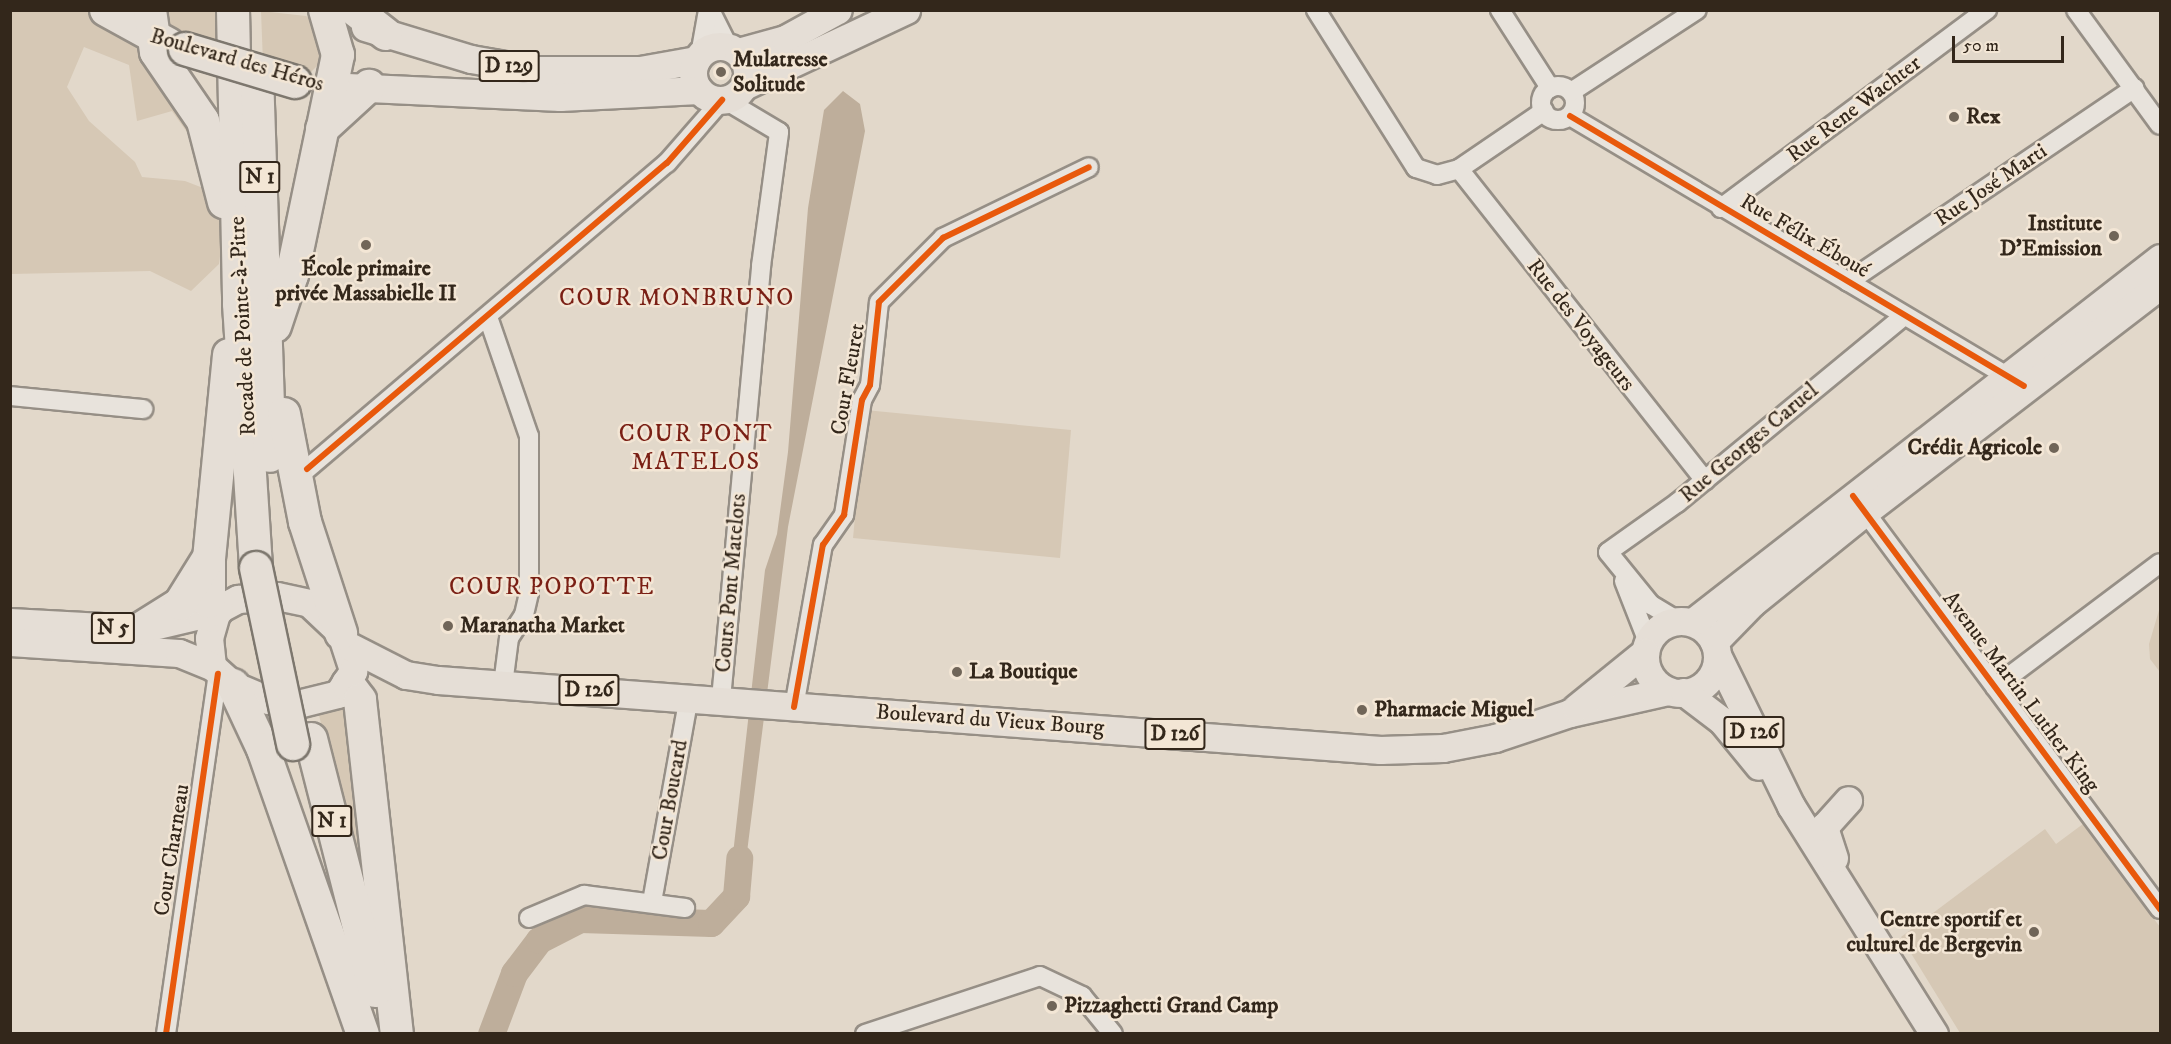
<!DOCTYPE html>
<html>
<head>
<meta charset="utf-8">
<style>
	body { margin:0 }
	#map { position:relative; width:2171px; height:1044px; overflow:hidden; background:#e2d8ca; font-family:"IM FELL DW Pica",serif }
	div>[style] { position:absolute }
	.green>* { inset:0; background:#d6c8b5 }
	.water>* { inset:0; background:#beae9b }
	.river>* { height:27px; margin:-13.5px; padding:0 13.5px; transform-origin:13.5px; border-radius:13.5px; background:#beae9b }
	.roads { filter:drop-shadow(2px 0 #968f86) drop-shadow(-2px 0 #968f86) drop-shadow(0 2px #968f86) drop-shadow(0 -2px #968f86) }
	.street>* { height:18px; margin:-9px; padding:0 9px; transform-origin:9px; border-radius:9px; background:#e8e3dc }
	.street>.ring { margin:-9px; padding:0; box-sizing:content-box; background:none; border:18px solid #e8e3dc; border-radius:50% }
	.primary>* { height:27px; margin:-13.5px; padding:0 13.5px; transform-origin:13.5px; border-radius:13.5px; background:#e5ded6 }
	.primary>.ring { margin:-13.5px; padding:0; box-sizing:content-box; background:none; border:27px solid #e5ded6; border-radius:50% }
	.highway>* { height:32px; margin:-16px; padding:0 16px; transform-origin:16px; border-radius:16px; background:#e5ded6 }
	.bridges { filter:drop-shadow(2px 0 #7d776e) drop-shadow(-2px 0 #7d776e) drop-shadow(0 2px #7d776e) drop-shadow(0 -2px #7d776e) }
	.highway-bridge>* { height:32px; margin:-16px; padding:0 16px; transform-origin:16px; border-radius:16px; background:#e5ded6 }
	.cycleway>* { height:6px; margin:-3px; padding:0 3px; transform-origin:3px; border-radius:3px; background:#e8590c }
	.dots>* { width:16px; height:16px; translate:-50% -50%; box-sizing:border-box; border:3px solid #f3e6d5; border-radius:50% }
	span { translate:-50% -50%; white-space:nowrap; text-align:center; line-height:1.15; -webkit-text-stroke:5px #f3e6d5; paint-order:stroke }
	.shield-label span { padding:2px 4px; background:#f3e6d5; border:2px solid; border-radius:4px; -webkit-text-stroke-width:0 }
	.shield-label { font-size:21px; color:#33271b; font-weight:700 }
	.poi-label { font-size:22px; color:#33271b; font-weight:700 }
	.left { translate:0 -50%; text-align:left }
	.right { translate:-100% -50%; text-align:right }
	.street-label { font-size:22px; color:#33271b }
	.neighbourhood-label { font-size:24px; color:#7a1f14; letter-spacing:1.5px }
	.frame { position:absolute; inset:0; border:12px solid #33271b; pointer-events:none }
	.scale { position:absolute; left:1952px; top:36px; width:112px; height:27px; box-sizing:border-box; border:3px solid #33271b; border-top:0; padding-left:8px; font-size:18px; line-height:21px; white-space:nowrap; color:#33271b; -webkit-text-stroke:4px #f3e6d5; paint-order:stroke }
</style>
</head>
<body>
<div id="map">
	<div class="green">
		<i style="clip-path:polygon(156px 10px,226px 11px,226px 51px,165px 32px)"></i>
		<i style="clip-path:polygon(10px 11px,94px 11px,156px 63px,211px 166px,172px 111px,137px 121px,129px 65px,84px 47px,67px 87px,89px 121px,135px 162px,142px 177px,185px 181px,216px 193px,223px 233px,219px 264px,191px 291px,150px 271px,11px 274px)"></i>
		<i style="clip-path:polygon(261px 11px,306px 16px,318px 24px,325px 58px,310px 73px,263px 63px)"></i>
		<i style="clip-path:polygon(865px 410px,1071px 430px,1060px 558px,853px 538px)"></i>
		<i style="clip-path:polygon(2160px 607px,2160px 672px,2150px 659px,2149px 644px)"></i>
		<i style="clip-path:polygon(347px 707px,378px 925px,368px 921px,319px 715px)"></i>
		<i style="clip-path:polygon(2083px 824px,2160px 927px,2160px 1033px,1960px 1033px,1901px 937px,2045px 829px,2056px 844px)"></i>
	</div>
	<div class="water">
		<i style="clip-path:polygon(843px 91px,860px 104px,865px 131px,788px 527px,743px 884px,736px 896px,732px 863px,765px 570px,777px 534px,788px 452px,808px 208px,824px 110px)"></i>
	</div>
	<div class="river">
		<i style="left:491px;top:1034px;width:65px;rotate:-69.3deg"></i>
		<i style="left:514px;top:973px;width:41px;rotate:-52.9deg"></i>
		<i style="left:539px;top:940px;width:46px;rotate:-27.1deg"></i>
		<i style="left:580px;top:919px;width:131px;rotate:1.7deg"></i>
		<i style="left:711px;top:923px;width:37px;rotate:-47deg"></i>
		<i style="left:736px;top:896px;width:38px;rotate:-85deg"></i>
	</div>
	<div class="roads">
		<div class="street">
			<i style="left:710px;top:10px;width:42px;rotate:63.4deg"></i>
			<i style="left:1316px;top:10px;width:187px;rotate:57.7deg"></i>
			<i style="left:1416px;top:168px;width:22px;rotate:18deg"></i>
			<i style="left:1437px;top:175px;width:23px;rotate:-15deg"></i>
			<i style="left:1459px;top:169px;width:103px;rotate:-34.3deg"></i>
			<i style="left:1500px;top:10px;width:93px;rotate:57.3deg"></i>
			<i style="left:2076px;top:10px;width:142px;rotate:53.9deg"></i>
			<i style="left:700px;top:55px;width:46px;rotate:-79.9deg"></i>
			<i class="ring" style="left:1541px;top:86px;width:16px;height:16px"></i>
			<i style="left:1571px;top:92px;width:150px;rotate:-33.1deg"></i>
			<i style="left:1570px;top:116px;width:520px;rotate:30.76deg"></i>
			<i style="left:1459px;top:169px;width:397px;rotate:51.7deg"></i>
			<i style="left:1721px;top:208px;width:332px;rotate:-36.7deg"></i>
			<i style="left:1848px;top:282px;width:346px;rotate:-34.1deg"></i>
			<i style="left:488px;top:317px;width:126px;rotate:71deg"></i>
			<i style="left:529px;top:436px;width:157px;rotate:90deg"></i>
			<i style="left:529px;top:593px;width:23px;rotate:103deg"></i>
			<i style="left:524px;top:615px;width:27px;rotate:123deg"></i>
			<i style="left:509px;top:638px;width:47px;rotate:97.3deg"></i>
			<i style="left:10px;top:396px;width:134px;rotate:5.6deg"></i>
			<i style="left:307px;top:469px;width:472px;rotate:-40.4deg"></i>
			<i style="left:667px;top:163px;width:84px;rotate:-48.9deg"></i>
			<i style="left:1860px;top:505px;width:503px;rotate:53.4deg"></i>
			<i style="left:1624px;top:581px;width:66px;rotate:68.5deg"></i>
			<i style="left:1678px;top:621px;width:31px;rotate:-149deg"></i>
			<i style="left:1651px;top:605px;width:68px;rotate:-129.1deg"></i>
			<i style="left:1608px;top:552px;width:85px;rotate:-35.4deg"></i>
			<i style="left:1677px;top:503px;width:294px;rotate:-39.5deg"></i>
			<i style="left:1995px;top:687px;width:206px;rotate:-36.9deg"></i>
			<i style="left:721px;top:699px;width:435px;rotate:-84.7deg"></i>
			<i style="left:761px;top:266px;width:135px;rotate:-82.3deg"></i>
			<i style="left:779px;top:132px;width:63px;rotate:-149.3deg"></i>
			<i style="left:794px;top:707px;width:165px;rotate:-79.9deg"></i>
			<i style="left:823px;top:545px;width:37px;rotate:-55deg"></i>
			<i style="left:844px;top:515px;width:116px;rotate:-81.1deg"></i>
			<i style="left:862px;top:400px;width:17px;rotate:-62deg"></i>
			<i style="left:870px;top:385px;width:83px;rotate:-83.8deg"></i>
			<i style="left:879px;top:302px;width:91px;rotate:-45deg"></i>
			<i style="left:943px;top:238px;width:162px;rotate:-25.9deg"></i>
			<i style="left:652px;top:902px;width:208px;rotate:-79.8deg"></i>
			<i style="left:529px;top:918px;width:60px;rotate:-22.7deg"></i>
			<i style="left:584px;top:895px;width:102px;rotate:7.3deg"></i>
			<i style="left:166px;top:1034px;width:364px;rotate:-81.8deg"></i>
			<i style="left:865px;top:1034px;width:184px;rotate:-18.3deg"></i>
			<i style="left:1040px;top:976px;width:47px;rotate:25.5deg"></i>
			<i style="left:1082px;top:996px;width:49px;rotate:50.8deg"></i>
		</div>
		<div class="primary">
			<i style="left:365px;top:27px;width:111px;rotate:16.8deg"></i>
			<i style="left:471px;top:59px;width:64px;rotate:9.9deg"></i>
			<i style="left:534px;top:70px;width:106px"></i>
			<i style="left:640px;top:70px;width:57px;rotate:-10.1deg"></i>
			<i class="ring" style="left:693px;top:46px;width:27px;height:27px"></i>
			<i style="left:738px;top:52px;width:49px;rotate:-15.5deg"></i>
			<i style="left:785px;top:39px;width:60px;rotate:-28.7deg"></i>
			<i style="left:744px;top:86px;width:179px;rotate:-25.1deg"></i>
			<i style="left:347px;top:87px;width:213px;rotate:2.7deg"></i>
			<i style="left:560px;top:97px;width:139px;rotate:-2.9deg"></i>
			<i style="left:277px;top:596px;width:33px;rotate:12deg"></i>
			<i style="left:309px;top:603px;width:44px;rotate:43.2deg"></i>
			<i style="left:341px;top:633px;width:40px;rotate:72deg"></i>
			<i style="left:353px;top:671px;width:27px;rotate:123deg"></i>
			<i style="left:338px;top:694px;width:41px;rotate:166deg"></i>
			<i style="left:298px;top:704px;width:30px;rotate:-172deg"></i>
			<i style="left:268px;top:700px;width:38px;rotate:-157deg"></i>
			<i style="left:233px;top:685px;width:28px;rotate:-138deg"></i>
			<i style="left:212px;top:666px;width:28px;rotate:-96deg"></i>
			<i style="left:209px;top:638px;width:29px;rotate:-74deg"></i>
			<i style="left:217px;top:610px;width:24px;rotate:-28deg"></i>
			<i style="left:238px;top:599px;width:39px;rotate:-4deg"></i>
			<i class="ring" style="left:1645px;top:621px;width:45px;height:45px"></i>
			<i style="left:10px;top:622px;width:130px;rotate:3.1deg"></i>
			<i style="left:140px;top:629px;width:62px;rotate:-13.1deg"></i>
			<i style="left:200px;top:615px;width:13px;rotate:13deg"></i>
			<i style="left:1693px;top:622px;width:592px;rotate:-37.93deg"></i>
			<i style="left:10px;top:642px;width:169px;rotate:3.7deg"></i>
			<i style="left:179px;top:653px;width:35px;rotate:22deg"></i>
			<i style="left:1714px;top:642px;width:54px;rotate:-45.7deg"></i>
			<i style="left:1752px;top:603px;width:146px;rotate:-38.9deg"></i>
			<i style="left:1866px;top:511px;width:371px;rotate:-37.5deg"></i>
			<i style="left:347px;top:645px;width:66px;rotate:27deg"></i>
			<i style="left:406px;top:675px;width:32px;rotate:9deg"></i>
			<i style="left:438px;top:680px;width:945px;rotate:4.25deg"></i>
			<i style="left:1380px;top:750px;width:63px;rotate:-1.8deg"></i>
			<i style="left:1443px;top:748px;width:53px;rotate:-10.9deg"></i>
			<i style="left:1495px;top:738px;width:79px;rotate:-18.4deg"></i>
			<i style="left:1570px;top:713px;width:100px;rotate:-12.7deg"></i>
			<i style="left:1718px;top:657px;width:166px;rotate:63.9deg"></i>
			<i style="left:1791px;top:806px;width:269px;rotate:57.9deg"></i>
			<i style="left:1684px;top:692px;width:48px;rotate:37.3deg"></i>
			<i style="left:1722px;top:721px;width:58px;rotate:50.6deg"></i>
			<i style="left:1576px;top:708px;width:89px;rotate:-39.1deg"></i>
			<i style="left:1834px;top:858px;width:33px;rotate:-108deg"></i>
			<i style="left:1824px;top:827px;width:36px;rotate:-48deg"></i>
		</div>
		<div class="highway">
			<i style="left:106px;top:10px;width:71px;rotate:28.7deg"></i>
			<i style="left:150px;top:10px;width:42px;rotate:81.9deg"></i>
			<i style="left:156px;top:52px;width:83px;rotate:55.7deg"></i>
			<i style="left:203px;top:121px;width:84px;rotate:75.5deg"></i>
			<i style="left:233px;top:10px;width:294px;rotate:88.8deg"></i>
			<i style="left:239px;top:304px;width:265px;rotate:86.3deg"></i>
			<i style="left:355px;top:10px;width:39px;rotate:38deg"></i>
			<i style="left:257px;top:74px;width:382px;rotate:88.1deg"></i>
			<i style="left:322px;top:129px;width:64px;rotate:-42.5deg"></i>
			<i style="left:275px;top:326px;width:54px;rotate:-71.6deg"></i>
			<i style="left:292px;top:275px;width:225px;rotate:-78.2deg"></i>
			<i style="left:338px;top:55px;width:47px;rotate:-106.1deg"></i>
			<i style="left:284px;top:414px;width:110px;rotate:79deg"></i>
			<i style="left:305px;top:522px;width:117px;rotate:72deg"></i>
			<i style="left:217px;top:610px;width:11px;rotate:-135deg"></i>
			<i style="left:209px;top:602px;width:43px;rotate:-90deg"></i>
			<i style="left:209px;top:559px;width:205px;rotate:-84.4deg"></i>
			<i style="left:140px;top:629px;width:47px;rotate:-32deg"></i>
			<i style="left:180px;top:604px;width:53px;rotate:-58.1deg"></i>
			<i style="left:348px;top:684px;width:20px;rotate:53deg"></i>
			<i style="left:360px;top:700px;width:336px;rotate:83.7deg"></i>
			<i style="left:233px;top:685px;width:71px;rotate:64.9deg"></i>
			<i style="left:263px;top:749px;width:302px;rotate:70.7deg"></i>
			<i style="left:311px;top:739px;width:260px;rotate:75.7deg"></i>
		</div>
	</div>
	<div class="bridges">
		<div class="highway-bridge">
			<i style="left:185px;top:49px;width:115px;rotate:16.7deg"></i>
			<i style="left:256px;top:568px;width:180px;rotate:78.1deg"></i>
		</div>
	</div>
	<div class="cycleway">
		<i style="left:1570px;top:116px;width:528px;rotate:30.74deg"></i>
		<i style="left:307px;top:469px;width:472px;rotate:-40.4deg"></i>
		<i style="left:667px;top:163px;width:84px;rotate:-48.9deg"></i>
		<i style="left:1853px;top:496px;width:515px;rotate:53.38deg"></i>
		<i style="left:794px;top:707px;width:165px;rotate:-79.9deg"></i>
		<i style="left:823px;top:545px;width:37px;rotate:-55deg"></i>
		<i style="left:844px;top:515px;width:116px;rotate:-81.1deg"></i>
		<i style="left:862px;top:400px;width:17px;rotate:-62deg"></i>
		<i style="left:870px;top:385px;width:83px;rotate:-83.8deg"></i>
		<i style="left:879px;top:302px;width:91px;rotate:-45deg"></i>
		<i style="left:943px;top:238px;width:162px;rotate:-25.9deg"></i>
		<i style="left:166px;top:1034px;width:364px;rotate:-81.8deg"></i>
	</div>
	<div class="dots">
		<i style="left:721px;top:72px;background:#706558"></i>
		<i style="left:1954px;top:117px;background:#706558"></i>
		<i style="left:2114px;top:236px;background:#706558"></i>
		<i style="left:366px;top:245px;background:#706558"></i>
		<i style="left:2054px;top:448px;background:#706558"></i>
		<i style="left:448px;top:626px;background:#706558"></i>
		<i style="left:957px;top:672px;background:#706558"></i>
		<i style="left:1362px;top:710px;background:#706558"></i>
		<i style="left:2034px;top:932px;background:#706558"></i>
		<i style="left:1052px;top:1006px;background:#706558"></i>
	</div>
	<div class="shield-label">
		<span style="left:509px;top:66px">D 129</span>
		<span style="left:260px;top:177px">N 1</span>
		<span style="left:113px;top:628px">N 5</span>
		<span style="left:589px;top:690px">D 126</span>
		<span style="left:1754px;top:732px">D 126</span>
		<span style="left:1175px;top:734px">D 126</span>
		<span style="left:332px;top:821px">N 1</span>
	</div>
	<div class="poi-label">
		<span class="left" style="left:733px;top:72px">Mulatresse<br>Solitude</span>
		<span class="left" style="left:1966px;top:117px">Rex</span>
		<span class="right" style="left:2102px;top:236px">Institute<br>D'Emission</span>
		<span style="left:366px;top:281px">École primaire<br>privée Massabielle II</span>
		<span class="right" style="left:2042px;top:448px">Crédit Agricole</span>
		<span class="left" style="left:460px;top:626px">Maranatha Market</span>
		<span class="left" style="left:969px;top:672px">La Boutique</span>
		<span class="left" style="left:1374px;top:710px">Pharmacie Miguel</span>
		<span class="right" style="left:2022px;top:932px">Centre sportif et<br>culturel de Bergevin</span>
		<span class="left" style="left:1064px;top:1006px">Pizzaghetti Grand Camp</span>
	</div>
	<div class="street-label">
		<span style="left:237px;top:60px;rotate:16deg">Boulevard des Héros</span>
		<span style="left:1854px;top:109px;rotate:-37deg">Rue Rene Wachter</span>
		<span style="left:1991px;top:185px;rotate:-34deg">Rue José Marti</span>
		<span style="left:1805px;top:236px;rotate:30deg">Rue Félix Éboué</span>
		<span style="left:1581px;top:325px;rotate:52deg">Rue des Voyageurs</span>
		<span style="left:243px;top:326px;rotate:-93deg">Rocade de Pointe-à-Pitre</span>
		<span style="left:848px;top:379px;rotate:-80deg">Cour Fleuret</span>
		<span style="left:1749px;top:443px;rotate:-40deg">Rue Georges Caruel</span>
		<span style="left:731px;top:583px;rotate:-85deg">Cours Pont Matelots</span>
		<span style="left:2021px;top:692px;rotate:53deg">Avenue Martin Luther King</span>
		<span style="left:990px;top:720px;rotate:4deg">Boulevard du Vieux Bourg</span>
		<span style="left:670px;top:800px;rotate:-80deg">Cour Boucard</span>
		<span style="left:172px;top:850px;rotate:-81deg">Cour Charneau</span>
	</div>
	<div class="neighbourhood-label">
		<span style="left:677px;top:299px">COUR MONBRUNO</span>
		<span style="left:696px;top:449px">COUR PONT<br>MATELOS</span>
		<span style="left:552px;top:588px">COUR POPOTTE</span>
	</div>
	<div class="frame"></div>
	<div class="scale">50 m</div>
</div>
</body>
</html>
